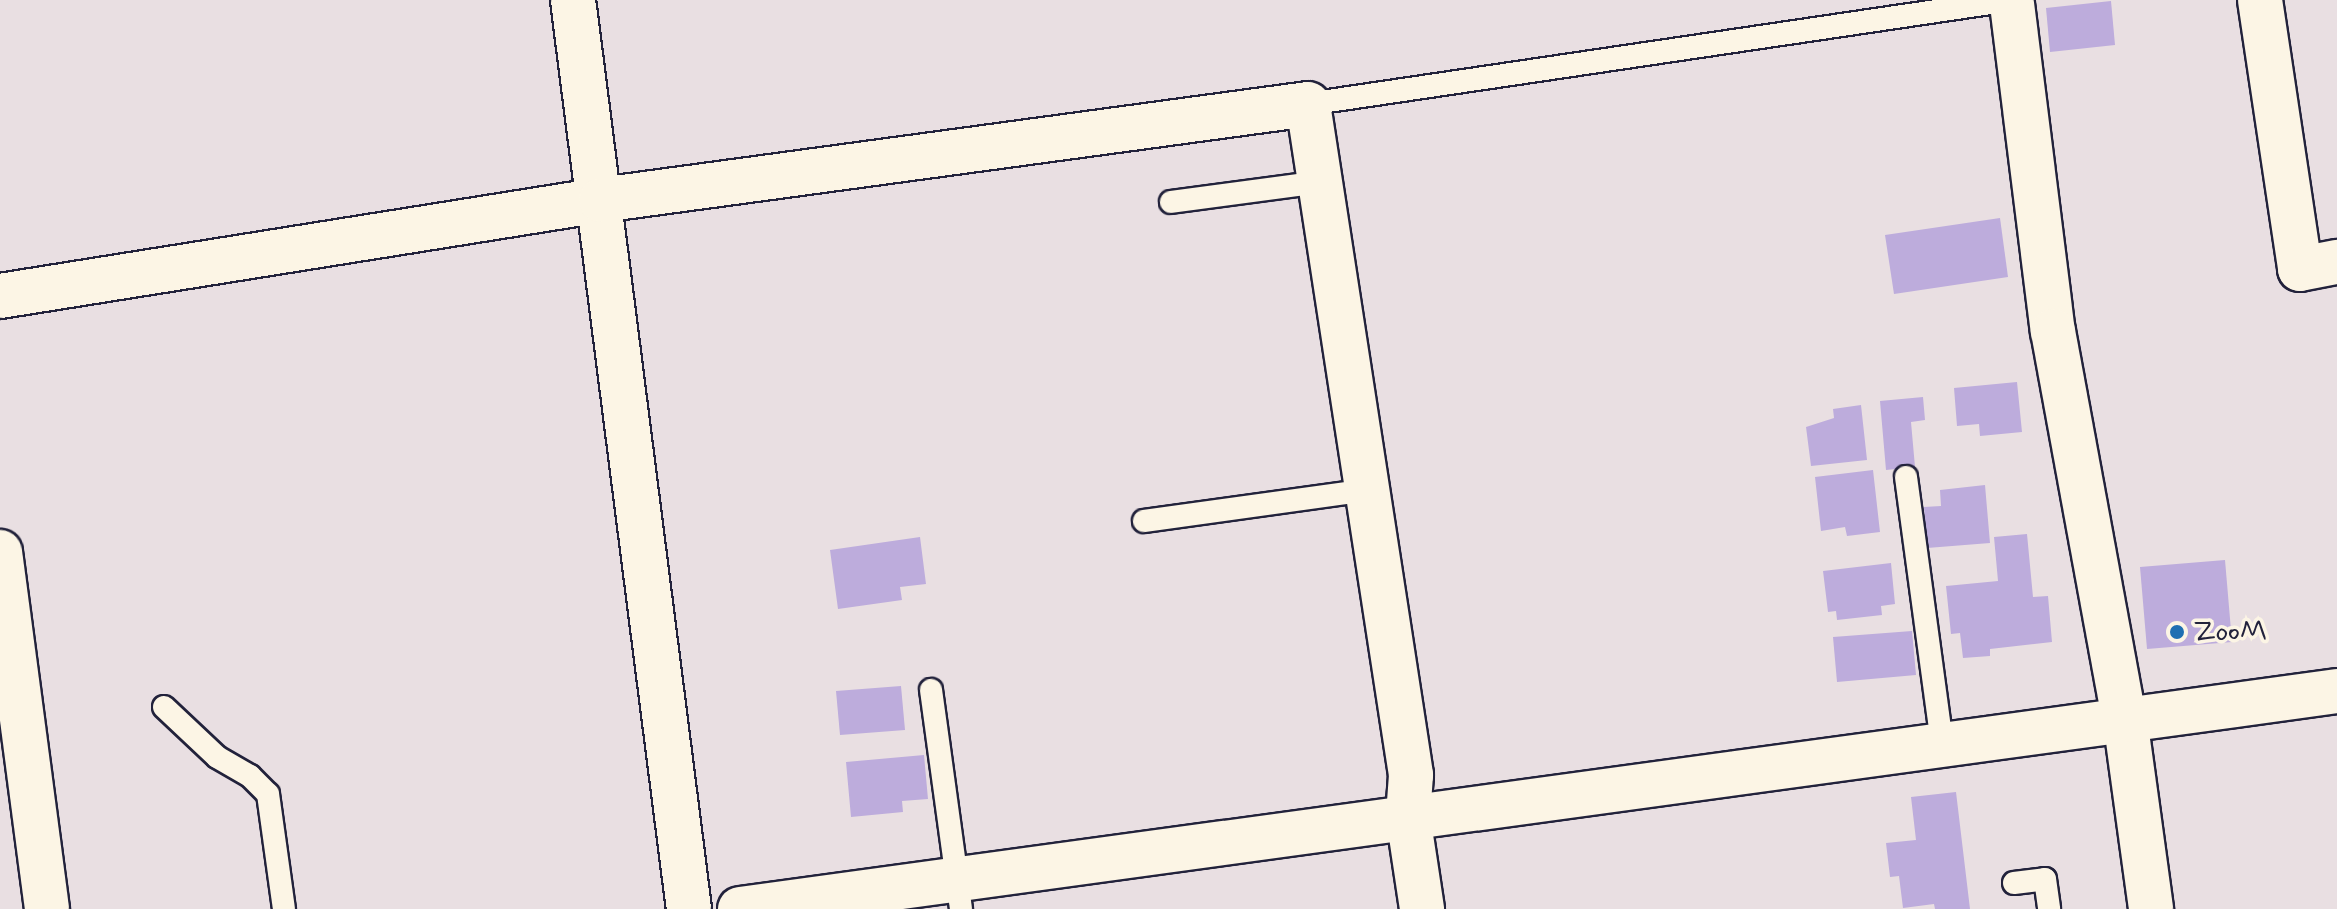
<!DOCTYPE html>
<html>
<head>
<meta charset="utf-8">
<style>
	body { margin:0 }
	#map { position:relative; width:2337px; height:909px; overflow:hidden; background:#e9dfe2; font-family:Mynerve,sans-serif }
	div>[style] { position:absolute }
	.building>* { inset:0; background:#bdacdc }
	.roads { filter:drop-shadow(2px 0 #22223b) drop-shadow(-2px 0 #22223b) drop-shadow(0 2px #22223b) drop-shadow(0 -2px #22223b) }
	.lane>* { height:22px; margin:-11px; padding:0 11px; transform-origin:11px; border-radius:11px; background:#fcf5e5 }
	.street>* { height:44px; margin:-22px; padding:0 22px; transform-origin:22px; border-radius:22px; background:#fcf5e5 }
	.secondary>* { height:44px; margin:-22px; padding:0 22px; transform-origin:22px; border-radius:22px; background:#fcf5e5 }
	.dots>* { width:22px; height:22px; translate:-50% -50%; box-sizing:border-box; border:4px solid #fcf5e5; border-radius:50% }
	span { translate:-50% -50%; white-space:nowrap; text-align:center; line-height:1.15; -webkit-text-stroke:7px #fcf5e5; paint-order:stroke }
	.poi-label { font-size:30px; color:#22223b }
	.left { translate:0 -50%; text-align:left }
</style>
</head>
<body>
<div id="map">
	<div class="building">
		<i style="clip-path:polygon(2111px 1px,2115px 45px,2050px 52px,2046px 8px)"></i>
		<i style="clip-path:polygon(2000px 218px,2008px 277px,1894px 294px,1885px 235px)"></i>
		<i style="clip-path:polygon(2017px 382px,2022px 432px,1980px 436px,1979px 424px,1957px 426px,1954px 388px)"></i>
		<i style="clip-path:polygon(1923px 397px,1925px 420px,1911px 422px,1915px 467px,1886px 470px,1880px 401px)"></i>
		<i style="clip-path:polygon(1861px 405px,1867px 460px,1811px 466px,1806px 427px,1834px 418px,1833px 409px)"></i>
		<i style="clip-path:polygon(1873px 470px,1880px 532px,1847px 536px,1845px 527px,1821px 531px,1815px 477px)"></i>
		<i style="clip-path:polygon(1985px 485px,1990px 543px,1927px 548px,1924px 507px,1941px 506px,1940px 490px)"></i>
		<i style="clip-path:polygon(2027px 534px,2033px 597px,2048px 596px,2052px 642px,1990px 649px,1990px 656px,1963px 658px,1960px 633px,1951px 634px,1946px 586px,1998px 581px,1994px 537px)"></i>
		<i style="clip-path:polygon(920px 537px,926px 584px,900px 587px,902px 600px,838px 609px,830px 550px)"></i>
		<i style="clip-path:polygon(2225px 560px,2232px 642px,2147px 649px,2140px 567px)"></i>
		<i style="clip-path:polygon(1891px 563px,1895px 604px,1881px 606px,1882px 615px,1837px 620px,1836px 611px,1828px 612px,1823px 571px)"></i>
		<i style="clip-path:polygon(1912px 631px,1916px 675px,1837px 682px,1833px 637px)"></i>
		<i style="clip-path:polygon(901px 686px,905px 730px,840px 735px,836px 691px)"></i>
		<i style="clip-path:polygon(924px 755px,928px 799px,902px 801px,903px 812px,851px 817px,846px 762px)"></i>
		<i style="clip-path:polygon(1956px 792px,1970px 909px,1935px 909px,1934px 904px,1903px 908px,1899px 876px,1890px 877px,1886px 843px,1916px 840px,1911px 797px)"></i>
	</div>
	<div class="roads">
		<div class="lane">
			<i style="left:1308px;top:104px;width:711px;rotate:-8.42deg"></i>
			<i style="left:1171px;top:202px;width:150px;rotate:-7.6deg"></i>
			<i style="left:1906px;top:477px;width:269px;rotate:82.3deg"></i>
			<i style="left:1144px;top:521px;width:225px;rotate:-7.9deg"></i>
			<i style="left:931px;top:690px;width:221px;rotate:82.2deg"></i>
			<i style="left:164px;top:707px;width:73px;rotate:43.3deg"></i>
			<i style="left:217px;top:757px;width:38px;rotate:30deg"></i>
			<i style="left:250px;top:776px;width:25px;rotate:45deg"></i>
			<i style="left:268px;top:794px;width:116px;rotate:82.1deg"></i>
			<i style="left:2014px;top:883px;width:31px;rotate:-7deg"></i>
			<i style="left:2045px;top:879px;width:30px;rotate:82deg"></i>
		</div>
		<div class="street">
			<i style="left:573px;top:0;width:916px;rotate:82.73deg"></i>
			<i style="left:2260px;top:0;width:272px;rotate:81.5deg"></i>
			<i style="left:2300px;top:269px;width:38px;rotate:-11deg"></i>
			<i style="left:2012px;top:4px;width:330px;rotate:82.9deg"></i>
			<i style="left:2053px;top:331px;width:409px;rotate:79.6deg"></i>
			<i style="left:2127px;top:733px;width:178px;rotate:82.2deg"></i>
			<i style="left:0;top:296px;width:609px;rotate:-9.08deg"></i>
			<i style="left:601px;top:200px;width:713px;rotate:-7.73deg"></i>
			<i style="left:1308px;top:104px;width:679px;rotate:81.27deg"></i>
			<i style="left:1411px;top:775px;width:41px;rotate:94.2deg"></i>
			<i style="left:1408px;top:816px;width:94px;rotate:81.4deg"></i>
			<i style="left:0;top:552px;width:360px;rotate:82.5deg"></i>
		</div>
		<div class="secondary">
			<i style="left:740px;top:909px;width:1612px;rotate:-7.77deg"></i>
		</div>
	</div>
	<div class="dots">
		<i style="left:2177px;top:632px;background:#1f6fb2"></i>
	</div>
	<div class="poi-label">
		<span class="left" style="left:2193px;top:632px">ZooM</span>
	</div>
</div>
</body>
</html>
